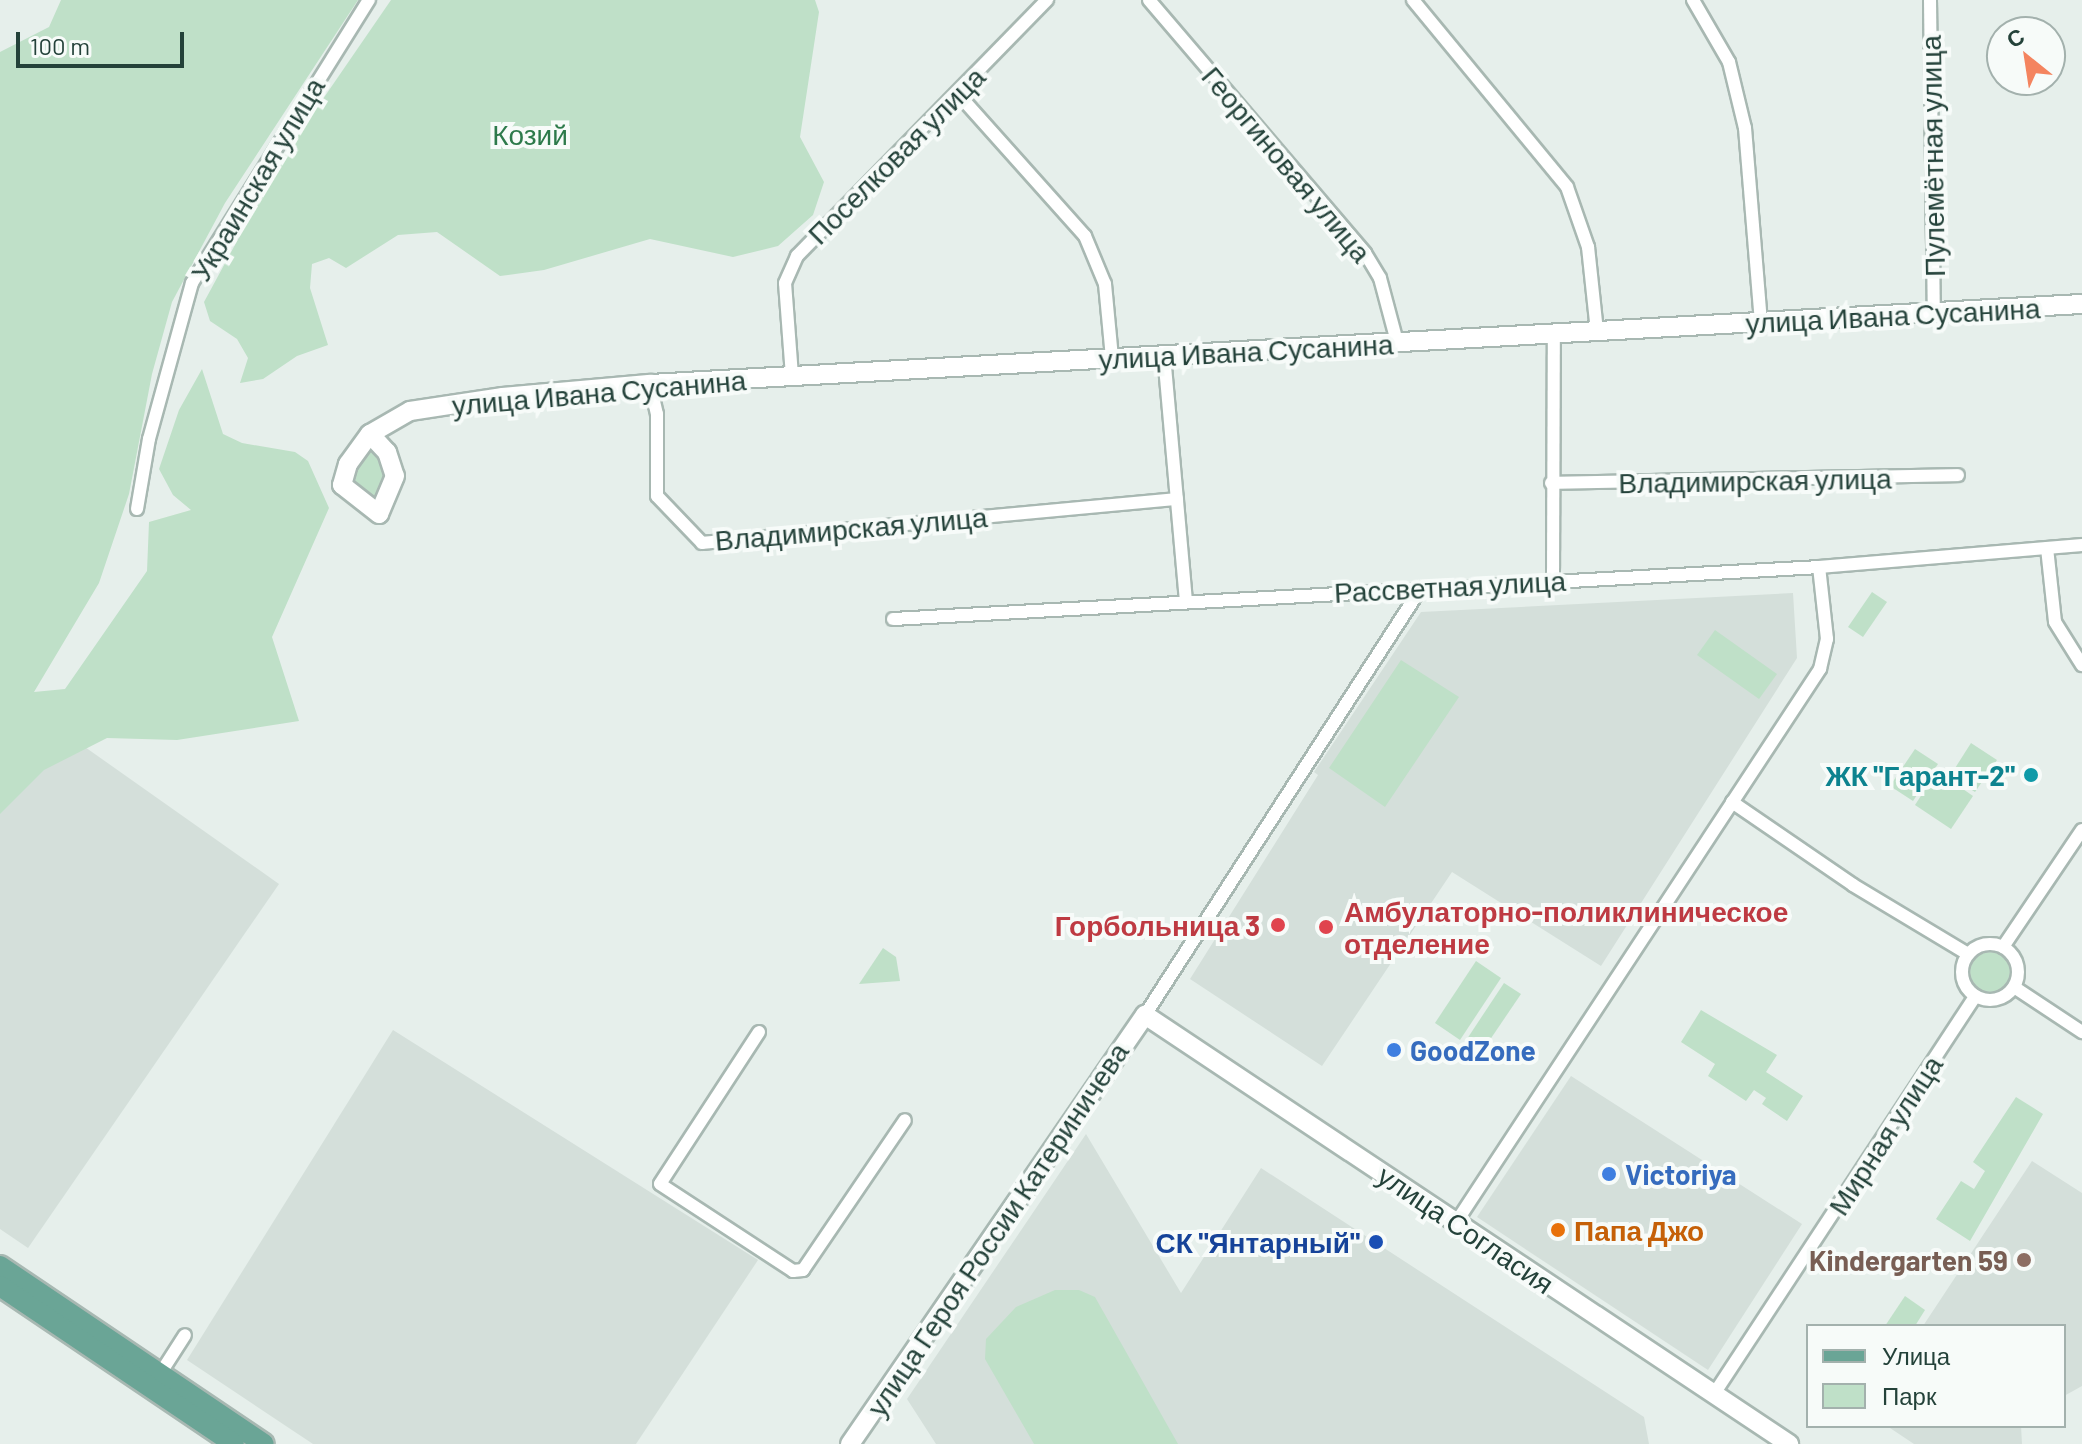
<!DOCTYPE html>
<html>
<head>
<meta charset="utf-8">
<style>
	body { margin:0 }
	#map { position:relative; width:2082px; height:1444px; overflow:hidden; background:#e6efeb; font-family:Barlow,sans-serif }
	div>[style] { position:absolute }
	.built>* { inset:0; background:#d4dfda }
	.green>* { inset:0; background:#bfe0c8 }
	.round { border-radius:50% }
	.roads { filter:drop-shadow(2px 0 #a8b8b2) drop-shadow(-2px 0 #a8b8b2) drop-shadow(0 2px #a8b8b2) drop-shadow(0 -2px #a8b8b2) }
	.street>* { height:12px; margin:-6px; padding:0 6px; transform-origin:6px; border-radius:6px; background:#fff }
	.street>.ring { margin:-6px; padding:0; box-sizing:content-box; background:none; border:12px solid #fff; border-radius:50% }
	.secondary>* { height:18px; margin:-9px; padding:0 9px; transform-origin:9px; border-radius:9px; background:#fff }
	.primary>* { height:20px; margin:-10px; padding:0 10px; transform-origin:10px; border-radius:10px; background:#6aa596 }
	.dots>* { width:22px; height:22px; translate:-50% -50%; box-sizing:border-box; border:4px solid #f7fbf9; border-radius:50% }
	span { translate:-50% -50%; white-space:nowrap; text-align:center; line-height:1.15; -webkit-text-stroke:8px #f7fbf9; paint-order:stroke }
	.park-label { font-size:28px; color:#2d7a4b }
	.street-label { font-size:28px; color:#24423a }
	.culture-label { font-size:28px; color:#0d838f; font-weight:700 }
	.right { translate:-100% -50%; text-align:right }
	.health-label { font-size:28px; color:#be3a42; font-weight:700 }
	.left { translate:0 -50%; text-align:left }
	.shop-label { font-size:28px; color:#366cbe; font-weight:700 }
	.food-label { font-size:28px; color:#c56008; font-weight:700 }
	.transit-label { font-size:28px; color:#164399; font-weight:700 }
	.education-label { font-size:28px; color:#785e54; font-weight:700 }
	.legend { position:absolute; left:1806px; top:1324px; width:260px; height:104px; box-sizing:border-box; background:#f7fbf9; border:2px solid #a3b1ad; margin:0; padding:10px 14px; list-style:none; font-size:24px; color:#24423a }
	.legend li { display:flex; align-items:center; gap:16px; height:40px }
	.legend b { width:40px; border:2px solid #a3b1ad }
	.north { position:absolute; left:1986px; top:16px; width:80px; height:80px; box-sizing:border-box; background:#f7fbf9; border:2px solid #a3b1ad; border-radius:50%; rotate:330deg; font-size:22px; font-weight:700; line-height:32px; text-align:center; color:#24423a }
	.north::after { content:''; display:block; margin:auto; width:28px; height:36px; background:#f4845f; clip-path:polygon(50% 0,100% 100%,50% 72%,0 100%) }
	.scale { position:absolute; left:16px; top:32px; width:168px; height:36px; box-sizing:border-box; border:4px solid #24423a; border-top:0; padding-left:10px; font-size:24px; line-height:28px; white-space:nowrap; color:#24423a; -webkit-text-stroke:6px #f7fbf9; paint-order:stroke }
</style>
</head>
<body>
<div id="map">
	<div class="built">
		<i style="clip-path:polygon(1793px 593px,1797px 658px,1601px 966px,1452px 872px,1322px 1066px,1190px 979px,1318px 775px,1314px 772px,1421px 612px)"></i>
		<i style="clip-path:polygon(41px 716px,279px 884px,28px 1248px,0 1229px,0 764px)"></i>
		<i style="clip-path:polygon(393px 1030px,758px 1260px,636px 1444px,313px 1444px,187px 1360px)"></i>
		<i style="clip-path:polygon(1571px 1076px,1802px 1224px,1708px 1370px,1477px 1217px)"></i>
		<i style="clip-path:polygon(1086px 1134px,1181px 1293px,1261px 1168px,1644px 1417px,1649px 1444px,936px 1444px,907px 1399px)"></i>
		<i style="clip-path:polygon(2032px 1161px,2082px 1193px,2082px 1386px,2064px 1396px,2064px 1326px,1923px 1326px)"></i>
		<i style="clip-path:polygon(1887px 1426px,2021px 1426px,2022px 1444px,1914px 1444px)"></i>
	</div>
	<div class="green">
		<i style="clip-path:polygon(61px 0,358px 0,225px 203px,172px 302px,152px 374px,129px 494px,99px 583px,34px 692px,65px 689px,147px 571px,149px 522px,191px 510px,173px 495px,159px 469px,179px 410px,202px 369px,223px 434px,242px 443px,295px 452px,308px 461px,329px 508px,272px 637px,299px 721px,177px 740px,107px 738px,44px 770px,0 814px,0 52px,49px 27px)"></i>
		<i style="clip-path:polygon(391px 0,815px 0,819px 12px,800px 137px,824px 182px,813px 215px,778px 246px,733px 257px,650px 239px,544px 270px,500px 276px,437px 232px,398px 235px,346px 268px,329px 258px,312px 264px,310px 288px,328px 345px,297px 356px,263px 379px,240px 383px,248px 358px,237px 339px,210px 321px,204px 302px,281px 160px)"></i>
		<i style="clip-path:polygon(372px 444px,388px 470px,386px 491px,371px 503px,352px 481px,353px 470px)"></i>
		<i style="clip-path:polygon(1872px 592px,1887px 602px,1863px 637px,1848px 627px)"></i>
		<i style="clip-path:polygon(1715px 630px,1777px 674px,1759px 699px,1697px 655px)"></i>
		<i style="clip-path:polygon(1401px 660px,1459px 697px,1385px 807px,1329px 768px)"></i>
		<i style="clip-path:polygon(1971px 743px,1997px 760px,1975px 792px,1950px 776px)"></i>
		<i style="clip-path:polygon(1915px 749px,1938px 764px,1913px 801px,1890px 786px)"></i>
		<i style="clip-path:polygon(1937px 771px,1973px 796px,1951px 829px,1915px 805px)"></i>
		<i style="clip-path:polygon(883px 948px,896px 957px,900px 981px,859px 984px)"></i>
		<i class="round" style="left:1970px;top:952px;width:40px;height:40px"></i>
		<i style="clip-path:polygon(1476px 961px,1501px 978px,1460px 1040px,1435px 1023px)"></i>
		<i style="clip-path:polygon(1504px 983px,1521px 994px,1481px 1053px,1465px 1042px)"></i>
		<i style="clip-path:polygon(1701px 1010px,1777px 1055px,1766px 1072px,1803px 1096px,1787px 1121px,1762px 1104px,1766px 1098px,1754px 1090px,1746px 1101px,1708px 1076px,1715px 1064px,1681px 1042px)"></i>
		<i style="clip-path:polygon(2016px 1097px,2043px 1114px,1970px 1241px,1936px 1219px,1961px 1181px,1974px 1189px,1985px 1171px,1973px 1162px)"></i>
		<i style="clip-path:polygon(1055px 1290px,1079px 1290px,1095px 1297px,1178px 1444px,1034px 1444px,985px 1359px,986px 1339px,1016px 1307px)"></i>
		<i style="clip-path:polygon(1905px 1296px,1925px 1310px,1915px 1326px,1885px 1326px)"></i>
	</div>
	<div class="roads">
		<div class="street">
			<i style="left:1149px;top:0;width:333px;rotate:49.5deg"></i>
			<i style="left:1365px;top:253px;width:29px;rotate:59deg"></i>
			<i style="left:1380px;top:278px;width:66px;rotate:75.1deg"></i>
			<i style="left:1413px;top:0;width:242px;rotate:50.5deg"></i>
			<i style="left:1567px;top:187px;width:64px;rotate:70.7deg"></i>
			<i style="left:1588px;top:247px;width:84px;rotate:83.9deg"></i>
			<i style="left:1693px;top:0;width:72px;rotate:59.9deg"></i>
			<i style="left:1729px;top:62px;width:68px;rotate:76.4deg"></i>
			<i style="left:1745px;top:128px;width:195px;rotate:85.3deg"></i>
			<i style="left:1930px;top:0;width:312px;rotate:89.3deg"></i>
			<i style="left:959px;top:95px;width:189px;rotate:48.2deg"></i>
			<i style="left:1085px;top:236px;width:52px;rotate:67.4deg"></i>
			<i style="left:1105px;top:284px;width:74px;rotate:84.6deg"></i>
			<i style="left:1164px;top:355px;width:247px;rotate:84.9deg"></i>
			<i style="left:792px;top:376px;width:93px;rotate:-94.3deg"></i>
			<i style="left:785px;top:283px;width:30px;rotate:-66deg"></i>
			<i style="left:797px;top:256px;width:358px;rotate:-45.7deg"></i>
			<i style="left:650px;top:384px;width:31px;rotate:77deg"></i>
			<i style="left:657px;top:414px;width:82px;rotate:90deg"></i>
			<i style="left:657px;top:496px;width:65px;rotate:46.2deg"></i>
			<i style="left:702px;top:543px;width:477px;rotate:-5.3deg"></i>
			<i style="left:1551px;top:483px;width:407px;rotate:-1.1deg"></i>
			<i style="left:137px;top:509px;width:71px;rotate:-80.3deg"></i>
			<i style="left:149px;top:439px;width:162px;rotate:-74.6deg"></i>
			<i style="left:192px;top:283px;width:334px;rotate:-58deg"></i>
			<i style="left:2047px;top:548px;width:74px;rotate:83.8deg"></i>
			<i style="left:2055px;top:622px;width:51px;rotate:57.9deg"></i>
			<i style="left:1553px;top:579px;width:246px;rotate:-89.8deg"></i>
			<i style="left:893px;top:619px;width:927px;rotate:-3.21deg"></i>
			<i style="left:1819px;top:567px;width:264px;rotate:-4.8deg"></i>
			<i style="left:1732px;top:802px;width:147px;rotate:34.4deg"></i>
			<i style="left:1853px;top:885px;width:134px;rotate:31deg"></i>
			<i class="ring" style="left:1962px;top:944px;width:44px;height:44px"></i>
			<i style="left:2003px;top:947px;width:141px;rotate:-56deg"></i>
			<i style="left:2014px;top:987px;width:82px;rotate:33.5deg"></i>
			<i style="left:1145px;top:1015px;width:508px;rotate:-57.12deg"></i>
			<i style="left:759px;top:1032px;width:181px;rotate:123.1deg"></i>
			<i style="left:660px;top:1184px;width:159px;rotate:33.2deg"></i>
			<i style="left:793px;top:1271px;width:10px;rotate:-6deg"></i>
			<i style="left:803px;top:1270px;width:181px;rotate:-55.8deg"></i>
			<i style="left:1457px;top:1221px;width:661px;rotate:-56.67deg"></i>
			<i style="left:1820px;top:669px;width:31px;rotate:-77deg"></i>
			<i style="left:1827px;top:639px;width:72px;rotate:-96.3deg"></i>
			<i style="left:160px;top:1374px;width:46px;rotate:-57.3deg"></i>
			<i style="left:1714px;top:1394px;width:476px;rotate:-56.7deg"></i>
		</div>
		<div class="secondary">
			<i style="left:370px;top:434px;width:25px;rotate:47deg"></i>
			<i style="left:387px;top:452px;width:25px;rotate:72deg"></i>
			<i style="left:395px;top:476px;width:41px;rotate:112.8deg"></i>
			<i style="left:379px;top:514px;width:47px;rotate:-141.9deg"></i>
			<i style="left:342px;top:485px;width:22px;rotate:-74deg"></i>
			<i style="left:348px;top:464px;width:37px;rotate:-54deg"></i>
			<i style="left:370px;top:434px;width:46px;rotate:-29.9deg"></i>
			<i style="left:410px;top:411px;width:94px;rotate:-8.6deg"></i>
			<i style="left:503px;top:397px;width:148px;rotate:-5.1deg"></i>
			<i style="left:650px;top:384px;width:1434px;rotate:-3.2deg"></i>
			<i style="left:850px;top:1444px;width:521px;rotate:-55.49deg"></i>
			<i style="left:1145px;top:1015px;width:774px;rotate:33.67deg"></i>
		</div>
		<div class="primary">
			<i style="left:0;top:1266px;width:318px;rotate:34deg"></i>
			<i style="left:0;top:1286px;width:282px;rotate:34deg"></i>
		</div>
	</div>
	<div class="dots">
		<i style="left:2031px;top:775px;background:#0f9aa8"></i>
		<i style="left:1278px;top:925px;background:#e0444e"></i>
		<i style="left:1326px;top:927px;background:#e0444e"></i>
		<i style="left:1394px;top:1050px;background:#3f7fe0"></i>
		<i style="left:1609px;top:1174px;background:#3f7fe0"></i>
		<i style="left:1558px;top:1230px;background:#e8710a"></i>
		<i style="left:1376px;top:1242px;background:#1a4fb4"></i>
		<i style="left:2024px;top:1260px;background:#8d6e63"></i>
	</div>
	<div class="park-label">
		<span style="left:530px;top:134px">Козий</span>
	</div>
	<div class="street-label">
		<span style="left:896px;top:155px;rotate:-45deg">Поселковая улица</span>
		<span style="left:1932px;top:156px;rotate:-91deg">Пулемётная улица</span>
		<span style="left:1287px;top:164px;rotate:50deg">Георгиновая улица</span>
		<span style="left:257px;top:179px;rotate:-59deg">Украинская улица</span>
		<span style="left:1893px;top:315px;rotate:-3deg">улица Ивана Сусанина</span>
		<span style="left:1246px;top:351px;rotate:-3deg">улица Ивана Сусанина</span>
		<span style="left:599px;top:392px;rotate:-5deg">улица Ивана Сусанина</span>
		<span style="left:1755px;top:480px;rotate:-1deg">Владимирская улица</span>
		<span style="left:851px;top:528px;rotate:-5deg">Владимирская улица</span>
		<span style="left:1450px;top:586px;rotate:-3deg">Рассветная улица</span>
		<span style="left:1885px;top:1135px;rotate:-57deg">Мирная улица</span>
		<span style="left:997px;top:1229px;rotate:-56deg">улица Героя России Катериничева</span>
		<span style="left:1466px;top:1229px;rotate:34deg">улица Согласия</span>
	</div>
	<div class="culture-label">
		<span class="right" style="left:2015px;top:775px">ЖК "Гарант-2"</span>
	</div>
	<div class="health-label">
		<span class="left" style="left:1344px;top:927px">Амбулаторно-поликлиническое<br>отделение</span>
		<span class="right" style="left:1260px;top:925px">Горбольница 3</span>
	</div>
	<div class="shop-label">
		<span class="left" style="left:1410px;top:1050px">GoodZone</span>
		<span class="left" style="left:1625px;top:1174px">Victoriya</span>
	</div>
	<div class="food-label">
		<span class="left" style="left:1574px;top:1230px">Папа Джо</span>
	</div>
	<div class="transit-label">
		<span class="right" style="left:1360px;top:1242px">СК "Янтарный"</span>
	</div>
	<div class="education-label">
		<span class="right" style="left:2008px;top:1260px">Kindergarten 59</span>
	</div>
	<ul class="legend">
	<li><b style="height:10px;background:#6aa596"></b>Улица</li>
	<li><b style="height:22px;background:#bfe0c8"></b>Парк</li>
	</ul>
	<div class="north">С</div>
	<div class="scale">100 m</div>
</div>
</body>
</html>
